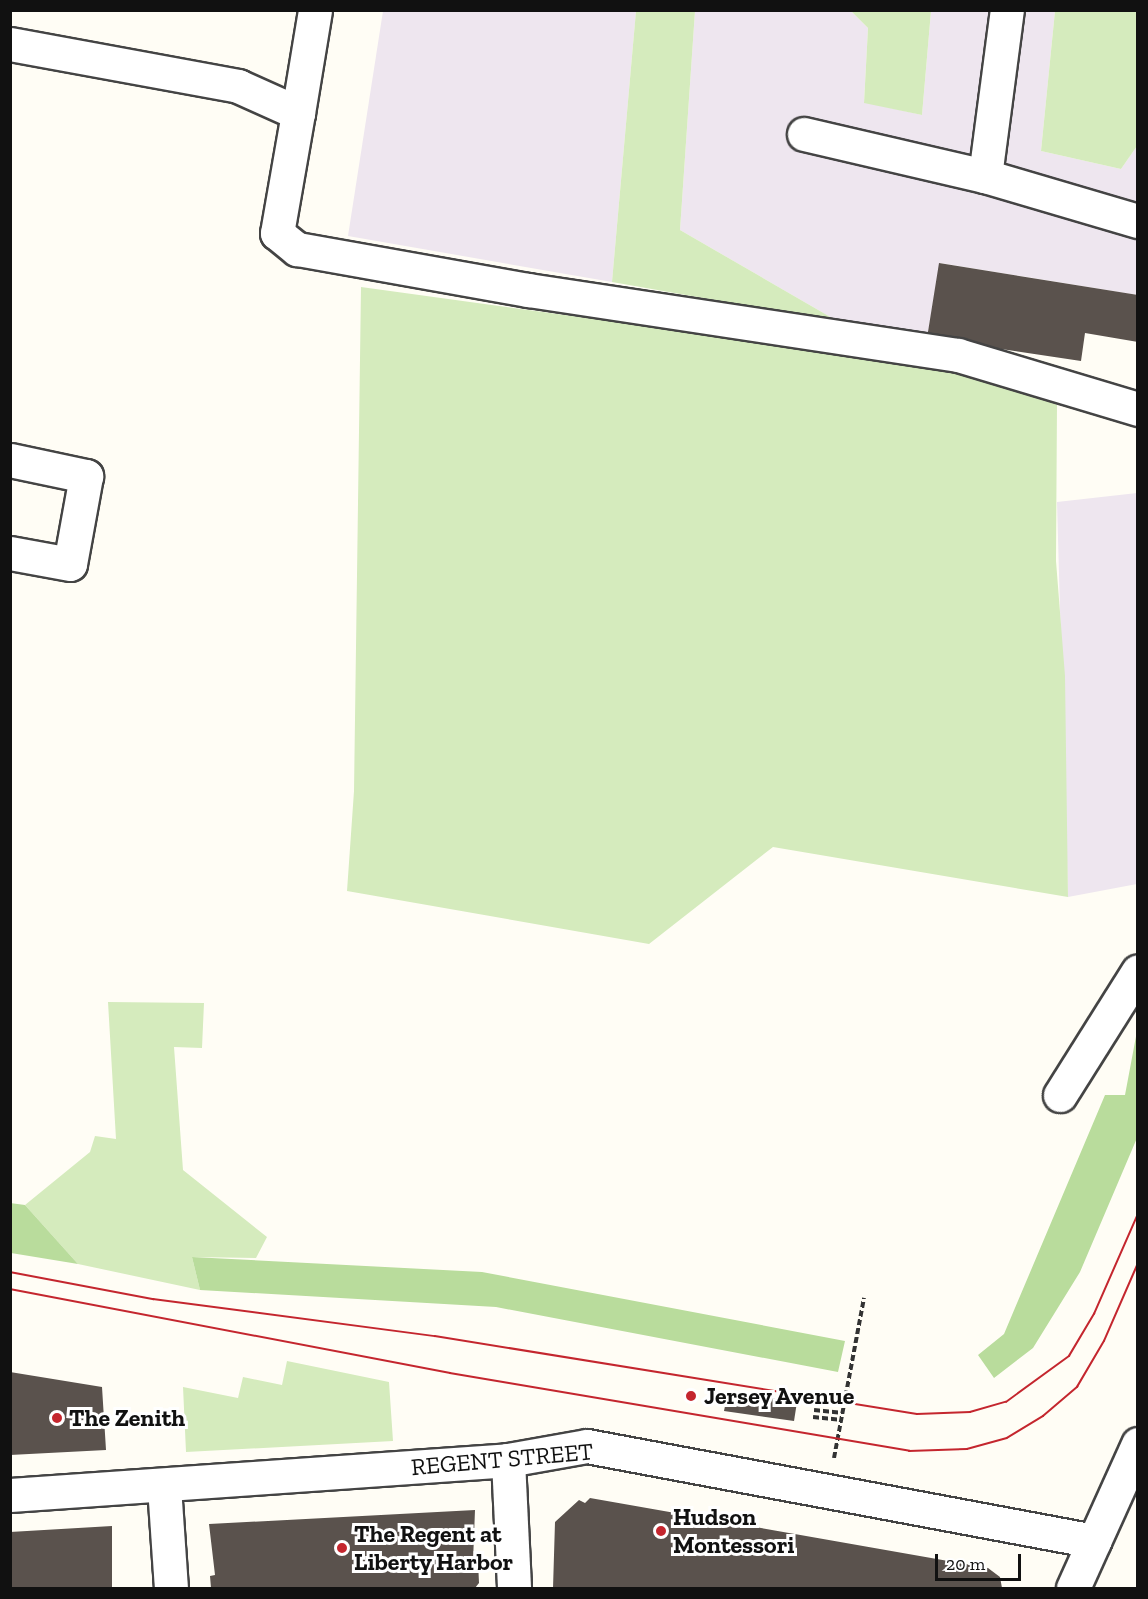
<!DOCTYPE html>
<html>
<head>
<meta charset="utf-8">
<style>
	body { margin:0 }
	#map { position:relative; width:1148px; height:1599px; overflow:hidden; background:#fffdf5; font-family:"Zilla Slab",serif }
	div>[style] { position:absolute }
	.industrial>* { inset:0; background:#eee6ef }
	.green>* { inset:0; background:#d5ebbd }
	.forest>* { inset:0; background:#b9dc9c }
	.building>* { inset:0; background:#5a524d }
	.path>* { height:4px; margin-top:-2px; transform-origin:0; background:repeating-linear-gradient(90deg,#333 0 6px,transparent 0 9px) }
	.roads { filter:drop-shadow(2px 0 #444) drop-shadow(-2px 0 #444) drop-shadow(0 2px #444) drop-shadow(0 -2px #444) }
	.minor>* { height:33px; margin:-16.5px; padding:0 16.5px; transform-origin:16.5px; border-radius:16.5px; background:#fff }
	.tram>* { height:1.5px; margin:-0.75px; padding:0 0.75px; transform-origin:0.75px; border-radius:0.75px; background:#c4262e }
	.dots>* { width:16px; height:16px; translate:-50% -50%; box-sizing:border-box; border:3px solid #fff; border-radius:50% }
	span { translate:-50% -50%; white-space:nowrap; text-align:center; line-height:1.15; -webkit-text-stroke:6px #fff; paint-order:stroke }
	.poi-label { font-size:24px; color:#111; font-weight:700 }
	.left { translate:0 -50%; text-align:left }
	.street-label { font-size:24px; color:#111 }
	.frame { position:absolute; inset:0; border:12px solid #111; pointer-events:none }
	.scale { position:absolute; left:935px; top:1554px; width:86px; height:27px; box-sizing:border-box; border:3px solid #111; border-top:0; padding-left:8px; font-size:18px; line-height:21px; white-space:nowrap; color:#111; -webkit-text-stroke:4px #fff; paint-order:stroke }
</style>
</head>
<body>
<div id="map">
	<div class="industrial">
		<i style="clip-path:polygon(383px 11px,636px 11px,612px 282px,348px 236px)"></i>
		<i style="clip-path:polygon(695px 11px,851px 11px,868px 28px,864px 102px,922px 115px,931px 11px,1055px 11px,1041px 151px,1121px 169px,1137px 146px,1137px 295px,940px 263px,927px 338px,839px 322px,680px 230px)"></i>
		<i style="clip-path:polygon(1137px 493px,1137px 884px,1068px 897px,1057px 502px)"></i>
	</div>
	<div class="green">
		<i style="clip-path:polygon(636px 11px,695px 11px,680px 230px,839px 322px,612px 282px)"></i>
		<i style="clip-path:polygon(851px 11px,931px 11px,922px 115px,864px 103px,868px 28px)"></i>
		<i style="clip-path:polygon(1055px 11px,1137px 11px,1137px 146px,1121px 169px,1041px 151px)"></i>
		<i style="clip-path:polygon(361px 287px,989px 373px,1057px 405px,1056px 561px,1065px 676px,1068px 897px,773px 847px,649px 944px,347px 891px,354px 791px)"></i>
		<i style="clip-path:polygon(108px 1002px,204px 1003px,202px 1048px,174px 1047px,183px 1170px,267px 1237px,256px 1258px,192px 1257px,200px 1290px,78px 1264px,25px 1205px,90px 1152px,95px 1136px,116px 1139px)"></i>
		<i style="clip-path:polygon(287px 1361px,389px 1382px,393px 1441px,186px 1452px,183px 1387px,238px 1398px,243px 1377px,282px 1385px)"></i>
	</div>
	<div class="forest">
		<i style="clip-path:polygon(1137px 1031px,1137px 1138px,1080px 1272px,1033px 1348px,994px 1378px,978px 1355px,1004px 1334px,1105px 1095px,1125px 1095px)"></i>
		<i style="clip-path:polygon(10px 1203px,25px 1205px,78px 1264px,11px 1253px)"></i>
		<i style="clip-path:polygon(192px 1257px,482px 1272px,845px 1341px,838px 1372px,496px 1307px,200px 1290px)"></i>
	</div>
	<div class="building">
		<i style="clip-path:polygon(939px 263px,1138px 295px,1138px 342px,1085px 333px,1081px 361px,927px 338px)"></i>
		<i style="clip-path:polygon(10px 1372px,102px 1387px,106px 1450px,10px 1455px)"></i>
		<i style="clip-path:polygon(728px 1391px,797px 1402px,794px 1421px,724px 1411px)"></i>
		<i style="clip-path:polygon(590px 1498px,988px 1568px,1000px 1577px,1002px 1588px,553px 1588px,555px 1522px,579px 1500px,585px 1503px)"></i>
		<i style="clip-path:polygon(475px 1510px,473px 1562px,478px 1561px,479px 1583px,475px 1588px,211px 1588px,210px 1576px,215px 1575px,209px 1524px)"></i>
		<i style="clip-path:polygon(112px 1526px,112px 1588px,10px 1588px,10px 1532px)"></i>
	</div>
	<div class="path">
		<i style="left:814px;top:1410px;width:27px;rotate:6deg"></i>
		<i style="left:813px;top:1417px;width:27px;rotate:6deg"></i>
		<i style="left:834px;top:1458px;width:163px;rotate:-79.4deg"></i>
	</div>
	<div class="roads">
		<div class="minor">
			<i style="left:10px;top:44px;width:232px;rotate:10.4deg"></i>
			<i style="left:238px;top:86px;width:66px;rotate:24.2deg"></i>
			<i style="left:298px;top:113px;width:122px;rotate:99.9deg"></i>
			<i style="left:277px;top:233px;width:26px;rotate:39deg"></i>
			<i style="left:297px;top:249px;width:235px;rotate:10.1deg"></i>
			<i style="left:528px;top:290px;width:435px;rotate:8.6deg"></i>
			<i style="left:958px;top:355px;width:188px;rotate:16.7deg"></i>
			<i style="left:298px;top:113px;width:104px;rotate:-80.6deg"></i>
			<i style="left:804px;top:134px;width:186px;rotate:13.1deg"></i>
			<i style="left:985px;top:176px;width:159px;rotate:16.4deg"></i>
			<i style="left:985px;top:176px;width:167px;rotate:-82.5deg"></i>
			<i style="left:10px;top:460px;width:78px;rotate:11.9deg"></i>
			<i style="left:86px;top:476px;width:89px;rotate:100.3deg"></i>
			<i style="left:70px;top:564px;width:61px;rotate:-169.6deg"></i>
			<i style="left:1060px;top:1095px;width:146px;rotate:-57.8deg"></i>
			<i style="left:508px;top:1460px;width:128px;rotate:87.3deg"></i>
			<i style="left:164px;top:1486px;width:102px;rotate:86.1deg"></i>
			<i style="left:10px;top:1495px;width:499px;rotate:-4deg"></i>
			<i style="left:508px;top:1460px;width:80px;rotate:-10deg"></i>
			<i style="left:587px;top:1446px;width:516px;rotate:10.61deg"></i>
			<i style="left:1073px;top:1588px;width:158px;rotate:-65.7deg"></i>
		</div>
	</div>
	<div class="tram">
		<i style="left:10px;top:1272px;width:146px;rotate:10.7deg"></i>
		<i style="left:153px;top:1299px;width:284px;rotate:7.5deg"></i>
		<i style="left:435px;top:1336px;width:488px;rotate:9.2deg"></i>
		<i style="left:917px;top:1414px;width:53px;rotate:-2.2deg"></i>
		<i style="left:970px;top:1412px;width:37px;rotate:-16deg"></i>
		<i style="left:1006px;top:1402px;width:78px;rotate:-36.1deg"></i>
		<i style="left:1069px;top:1356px;width:49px;rotate:-59.2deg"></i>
		<i style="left:1094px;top:1314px;width:109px;rotate:-66.3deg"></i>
		<i style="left:10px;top:1289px;width:448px;rotate:10.8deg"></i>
		<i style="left:450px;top:1373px;width:466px;rotate:9.6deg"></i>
		<i style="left:909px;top:1451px;width:58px;rotate:-2deg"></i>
		<i style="left:967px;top:1449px;width:41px;rotate:-15.4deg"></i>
		<i style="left:1007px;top:1438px;width:42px;rotate:-31.4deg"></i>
		<i style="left:1043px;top:1416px;width:45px;rotate:-40.5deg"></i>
		<i style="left:1077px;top:1387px;width:53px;rotate:-59.6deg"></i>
		<i style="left:1104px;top:1341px;width:85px;rotate:-66.4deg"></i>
	</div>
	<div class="dots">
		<i style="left:691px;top:1396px;background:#c4262e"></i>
		<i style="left:57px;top:1418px;background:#c4262e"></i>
		<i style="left:661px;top:1531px;background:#c4262e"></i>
		<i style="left:342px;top:1548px;background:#c4262e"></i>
	</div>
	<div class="poi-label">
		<span class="left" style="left:704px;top:1396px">Jersey Avenue</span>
		<span class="left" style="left:69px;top:1418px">The Zenith</span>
		<span class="left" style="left:673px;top:1531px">Hudson<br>Montessori</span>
		<span class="left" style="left:354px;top:1548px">The Regent at<br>Liberty Harbor</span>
	</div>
	<div class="street-label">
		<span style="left:502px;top:1459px;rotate:-5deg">REGENT STREET</span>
	</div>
	<div class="frame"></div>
	<div class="scale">20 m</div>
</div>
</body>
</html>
